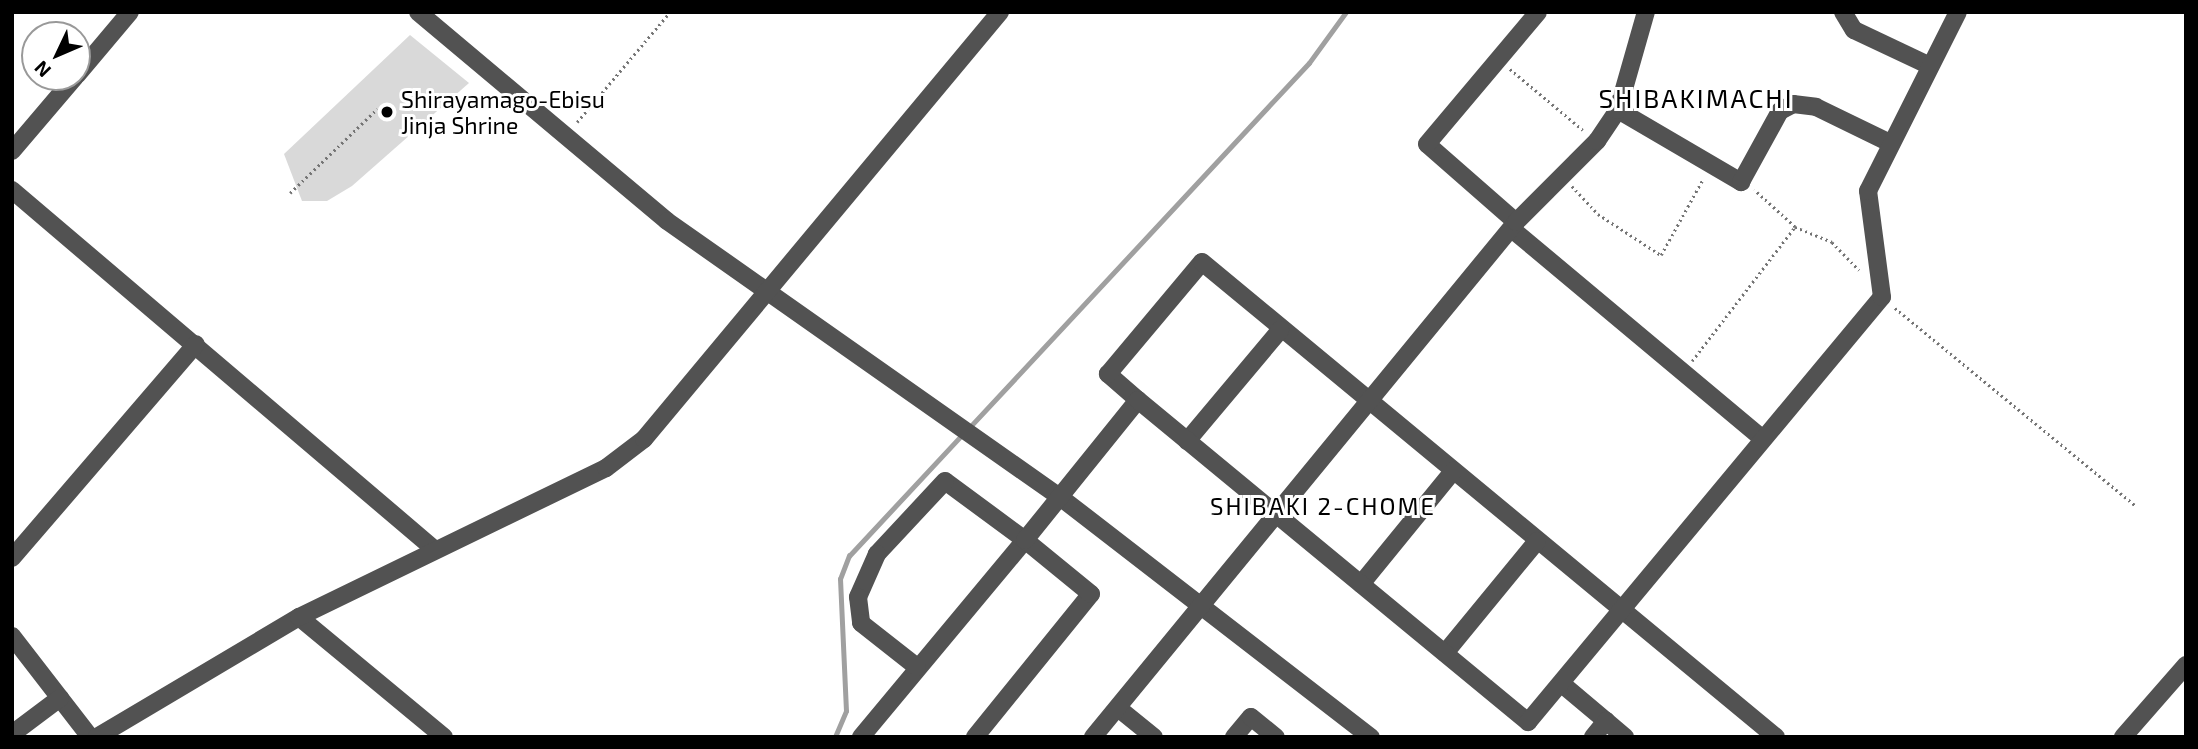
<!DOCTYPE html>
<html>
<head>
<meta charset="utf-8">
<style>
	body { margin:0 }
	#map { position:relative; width:2198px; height:749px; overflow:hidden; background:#fff; font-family:"Exo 2",sans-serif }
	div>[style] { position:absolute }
	.green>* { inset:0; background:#d9d9d9 }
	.stream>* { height:4.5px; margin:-2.25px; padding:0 2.25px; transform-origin:2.25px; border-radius:2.25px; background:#a0a0a0 }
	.path>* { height:2.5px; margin-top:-1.25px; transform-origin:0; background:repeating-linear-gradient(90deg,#747474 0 2px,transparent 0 5.5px) }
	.minor>* { height:18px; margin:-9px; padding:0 9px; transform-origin:9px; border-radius:9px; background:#525252 }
	.dots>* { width:19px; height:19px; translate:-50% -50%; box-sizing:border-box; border:4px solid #fff; border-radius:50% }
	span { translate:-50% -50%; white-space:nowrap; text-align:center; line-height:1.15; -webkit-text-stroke:6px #fff; paint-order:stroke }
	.poi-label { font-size:23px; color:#000 }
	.left { translate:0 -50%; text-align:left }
	.neighbourhood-label { font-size:24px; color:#000; letter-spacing:2px }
	.quarter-label { font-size:26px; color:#000; letter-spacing:2px }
	.frame { position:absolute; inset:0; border:14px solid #000; pointer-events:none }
	.north { position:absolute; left:21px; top:21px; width:70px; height:70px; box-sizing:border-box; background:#fff; border:2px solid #999; border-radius:50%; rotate:226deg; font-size:19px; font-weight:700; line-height:28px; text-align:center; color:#000 }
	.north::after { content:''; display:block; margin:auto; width:24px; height:32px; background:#000; clip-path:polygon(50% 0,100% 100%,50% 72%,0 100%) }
</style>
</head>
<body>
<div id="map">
	<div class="green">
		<i style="clip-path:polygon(410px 35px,469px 83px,352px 186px,327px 201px,302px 201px,284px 154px)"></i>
	</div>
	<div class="stream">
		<i style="left:968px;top:429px;width:500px;rotate:-47.03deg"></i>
		<i style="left:1309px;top:63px;width:63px;rotate:-54deg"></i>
		<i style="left:835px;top:737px;width:28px;rotate:-67deg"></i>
		<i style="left:846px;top:711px;width:132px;rotate:-92.6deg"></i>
		<i style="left:840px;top:579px;width:25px;rotate:-69deg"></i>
		<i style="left:849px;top:556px;width:166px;rotate:-47deg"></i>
	</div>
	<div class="path">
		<i style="left:1510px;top:69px;width:95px;rotate:39.9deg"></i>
		<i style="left:577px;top:122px;width:144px;rotate:-49.8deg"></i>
		<i style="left:1572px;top:186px;width:38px;rotate:47deg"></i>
		<i style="left:1598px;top:214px;width:75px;rotate:33.1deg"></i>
		<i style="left:1661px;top:255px;width:87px;rotate:-61.1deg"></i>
		<i style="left:290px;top:193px;width:121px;rotate:-44deg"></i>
		<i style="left:1795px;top:227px;width:40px;rotate:22deg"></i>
		<i style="left:1832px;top:242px;width:39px;rotate:46deg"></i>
		<i style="left:1895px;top:308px;width:312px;rotate:39.4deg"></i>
		<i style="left:1692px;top:361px;width:169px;rotate:-52.5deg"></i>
		<i style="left:1795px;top:227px;width:55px;rotate:-137.9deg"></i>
	</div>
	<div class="minor">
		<i style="left:418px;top:12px;width:325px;rotate:40deg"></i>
		<i style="left:667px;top:221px;width:480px;rotate:35.1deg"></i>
		<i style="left:1060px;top:497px;width:393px;rotate:37.7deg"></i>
		<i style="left:1843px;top:12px;width:21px;rotate:59deg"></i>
		<i style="left:1854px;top:30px;width:84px;rotate:25.3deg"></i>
		<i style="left:77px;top:75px;width:82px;rotate:-49.9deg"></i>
		<i style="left:1618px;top:110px;width:143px;rotate:30.3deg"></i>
		<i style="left:1741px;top:182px;width:81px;rotate:-61.2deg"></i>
		<i style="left:1780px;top:111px;width:15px;rotate:-28deg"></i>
		<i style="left:1793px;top:104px;width:23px;rotate:7deg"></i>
		<i style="left:1816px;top:107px;width:82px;rotate:25.9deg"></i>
		<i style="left:12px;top:151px;width:97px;rotate:-49.6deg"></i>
		<i style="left:12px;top:190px;width:554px;rotate:40.39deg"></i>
		<i style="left:1516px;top:222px;width:118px;rotate:-138.8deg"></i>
		<i style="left:1427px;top:144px;width:172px;rotate:-49.9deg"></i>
		<i style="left:1513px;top:230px;width:324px;rotate:39.9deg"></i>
		<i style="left:1138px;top:400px;width:40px;rotate:-139deg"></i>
		<i style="left:1108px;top:374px;width:146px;rotate:-50deg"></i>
		<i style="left:1202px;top:262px;width:745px;rotate:39.61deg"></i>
		<i style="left:1187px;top:441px;width:145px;rotate:-50deg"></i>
		<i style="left:12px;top:558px;width:282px;rotate:-49.3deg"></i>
		<i style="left:1361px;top:584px;width:146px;rotate:-50.8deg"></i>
		<i style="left:299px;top:617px;width:188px;rotate:39.6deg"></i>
		<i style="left:12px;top:636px;width:128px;rotate:52.3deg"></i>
		<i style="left:1445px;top:653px;width:145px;rotate:-50.6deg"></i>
		<i style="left:1562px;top:684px;width:57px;rotate:40.1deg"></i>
		<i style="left:1118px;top:708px;width:46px;rotate:38.9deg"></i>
		<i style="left:12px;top:734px;width:60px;rotate:-36.9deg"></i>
		<i style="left:97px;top:737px;width:235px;rotate:-30.7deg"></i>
		<i style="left:299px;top:617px;width:341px;rotate:-25.9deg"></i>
		<i style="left:606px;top:468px;width:48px;rotate:-37.3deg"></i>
		<i style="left:644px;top:439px;width:556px;rotate:-50.18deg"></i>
		<i style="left:861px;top:737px;width:256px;rotate:-50.2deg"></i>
		<i style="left:1025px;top:540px;width:99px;rotate:-143.6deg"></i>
		<i style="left:945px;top:481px;width:100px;rotate:133deg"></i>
		<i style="left:877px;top:554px;width:47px;rotate:113.8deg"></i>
		<i style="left:858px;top:597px;width:26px;rotate:83deg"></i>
		<i style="left:861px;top:623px;width:71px;rotate:38.2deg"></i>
		<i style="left:975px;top:737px;width:184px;rotate:-51deg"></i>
		<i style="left:1091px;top:594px;width:85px;rotate:-140.7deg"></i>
		<i style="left:1025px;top:540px;width:180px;rotate:-51.1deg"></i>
		<i style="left:1138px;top:400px;width:506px;rotate:39.54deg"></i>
		<i style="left:1528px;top:722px;width:553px;rotate:-50.21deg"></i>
		<i style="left:1882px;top:297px;width:107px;rotate:-97.5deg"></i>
		<i style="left:1868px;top:191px;width:200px;rotate:-63.3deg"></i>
		<i style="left:1093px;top:737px;width:666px;rotate:-50.6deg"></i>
		<i style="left:1516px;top:222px;width:115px;rotate:-45deg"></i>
		<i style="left:1597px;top:141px;width:37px;rotate:-56deg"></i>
		<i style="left:1618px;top:110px;width:102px;rotate:-74.1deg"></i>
		<i style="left:1234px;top:737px;width:26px;rotate:-50deg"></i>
		<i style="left:1251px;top:717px;width:32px;rotate:39deg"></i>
		<i style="left:1593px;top:737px;width:21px;rotate:-51deg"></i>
		<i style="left:1606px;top:721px;width:25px;rotate:40deg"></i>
		<i style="left:2123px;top:737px;width:96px;rotate:-48.8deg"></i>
	</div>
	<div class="dots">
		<i style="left:387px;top:112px;background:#000"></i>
	</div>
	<div class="poi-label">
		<span class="left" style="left:401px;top:112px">Shirayamago-Ebisu<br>Jinja Shrine</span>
	</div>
	<div class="neighbourhood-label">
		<span style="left:1323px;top:506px">SHIBAKI 2-CHOME</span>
	</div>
	<div class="quarter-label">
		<span style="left:1696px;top:98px">SHIBAKIMACHI</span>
	</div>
	<div class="frame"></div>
	<div class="north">N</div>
</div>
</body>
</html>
